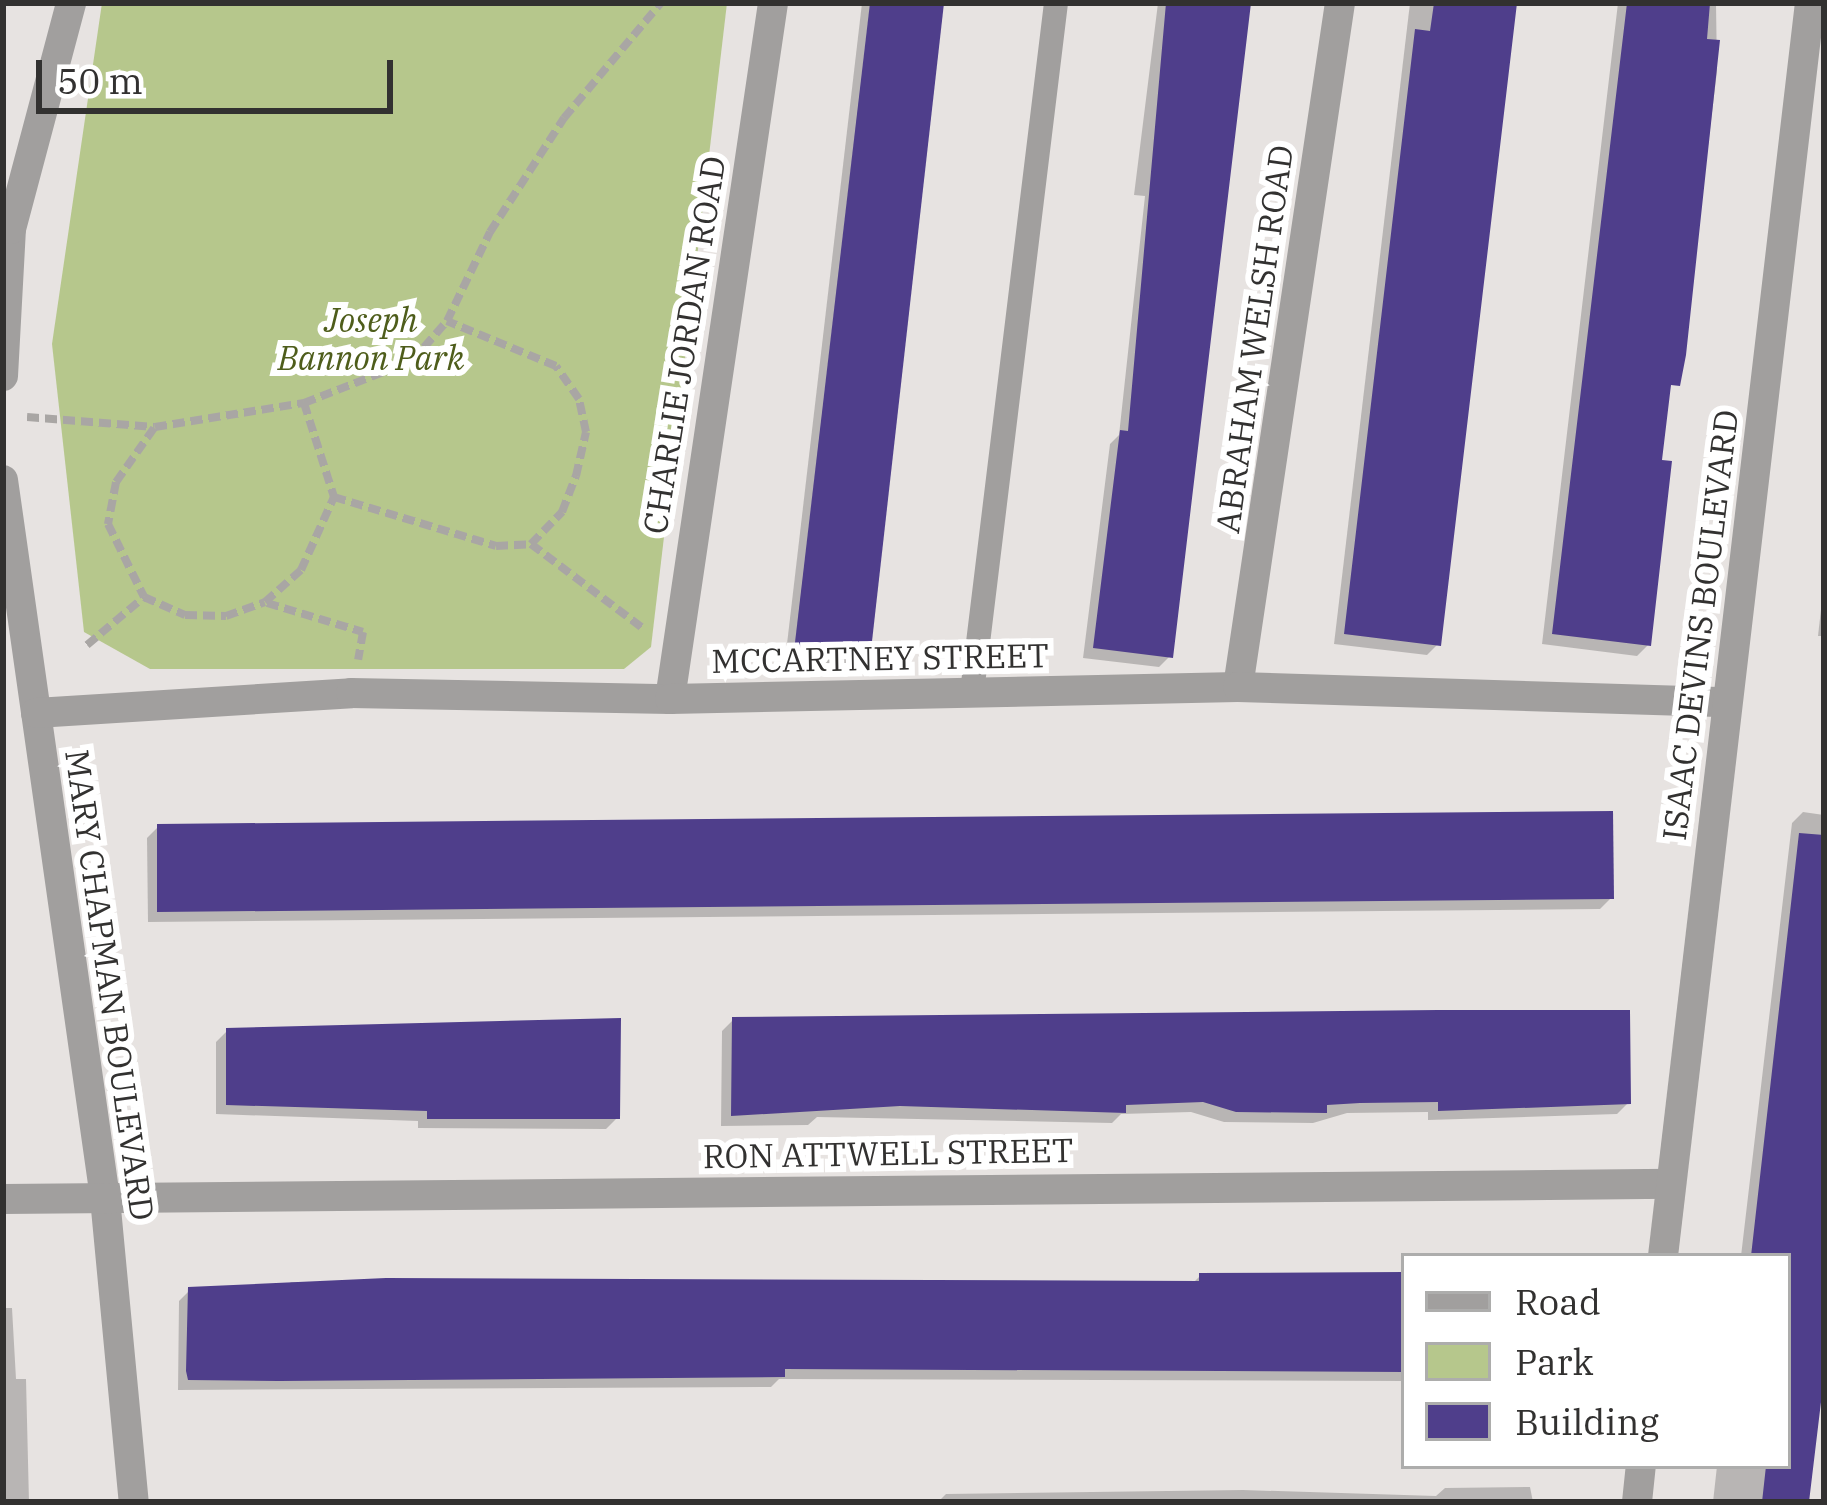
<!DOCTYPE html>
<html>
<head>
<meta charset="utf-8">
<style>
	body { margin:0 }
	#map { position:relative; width:1827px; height:1505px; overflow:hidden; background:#e7e3e1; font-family:"IBM Plex Serif",serif }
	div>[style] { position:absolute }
	.green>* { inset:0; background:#b6c78c }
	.shadow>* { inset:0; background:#0003 }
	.building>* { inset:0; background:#4f3e8b }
	.path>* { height:8px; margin-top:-4px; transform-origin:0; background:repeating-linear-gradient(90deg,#a9a6a4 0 12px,transparent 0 18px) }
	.service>* { height:24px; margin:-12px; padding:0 12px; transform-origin:12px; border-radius:12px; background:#a19f9e }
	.minor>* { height:30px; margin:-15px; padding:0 15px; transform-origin:15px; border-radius:15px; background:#a19f9e }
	span { translate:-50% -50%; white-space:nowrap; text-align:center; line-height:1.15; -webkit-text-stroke:12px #fff; paint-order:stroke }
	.park-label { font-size:33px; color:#4e5d1b; font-style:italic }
	.street-label { font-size:33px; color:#323130 }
	.frame { position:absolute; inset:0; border:6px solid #323130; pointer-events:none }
	.legend { position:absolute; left:1401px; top:1253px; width:390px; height:216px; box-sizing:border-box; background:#fff; border:3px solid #adadac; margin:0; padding:15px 21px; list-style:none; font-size:36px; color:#323130 }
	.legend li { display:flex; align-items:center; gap:24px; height:60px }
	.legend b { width:60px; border:3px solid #adadac }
	.scale { position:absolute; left:36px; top:60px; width:357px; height:54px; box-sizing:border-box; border:6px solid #323130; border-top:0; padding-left:15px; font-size:36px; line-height:42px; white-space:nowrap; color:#323130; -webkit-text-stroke:9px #fff; paint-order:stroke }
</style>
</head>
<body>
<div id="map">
	<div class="green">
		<i style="clip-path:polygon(102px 3px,727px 3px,651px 647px,624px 669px,150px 669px,84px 632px,52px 344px)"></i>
	</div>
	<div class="shadow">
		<i style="clip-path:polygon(862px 3px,941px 3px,868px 657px,857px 668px,785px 661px)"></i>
		<i style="clip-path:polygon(1158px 3px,1248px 3px,1170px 656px,1159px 667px,1083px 658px,1110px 444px,1119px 435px,1145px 196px,1134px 195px)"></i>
		<i style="clip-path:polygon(1410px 3px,1514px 3px,1438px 644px,1427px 655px,1334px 644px)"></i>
		<i style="clip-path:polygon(1618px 3px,1716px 3px,1717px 71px,1683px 354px,1667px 395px,1659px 462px,1648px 645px,1637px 656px,1542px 644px)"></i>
		<i style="clip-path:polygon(1824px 583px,1824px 636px,1818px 636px)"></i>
		<i style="clip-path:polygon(1803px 812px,1824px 815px,1824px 1352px,1806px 1502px,1713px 1502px,1717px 1466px,1788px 1466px,1788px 1256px,1741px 1256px,1792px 823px)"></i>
		<i style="clip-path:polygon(158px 827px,1611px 898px,1600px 909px,148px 922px,147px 838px)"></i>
		<i style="clip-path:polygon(1628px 1013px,1628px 1103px,1617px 1114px,1428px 1120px,1428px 1112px,1347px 1113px,1313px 1123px,1224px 1122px,1191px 1112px,1121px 1114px,1112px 1123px,817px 1117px,808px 1125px,721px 1126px,722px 1031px,733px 1020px)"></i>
		<i style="clip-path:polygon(227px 1031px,617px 1118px,606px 1129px,418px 1128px,418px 1121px,216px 1114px,216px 1042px)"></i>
		<i style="clip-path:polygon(1200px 1276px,1404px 1276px,1404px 1381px,779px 1379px,771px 1387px,178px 1390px,179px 1301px,190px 1290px,283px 1289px,291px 1282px,1192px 1284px)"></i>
		<i style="clip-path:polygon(3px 1308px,12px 1308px,16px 1379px,26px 1379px,29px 1502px,3px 1502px)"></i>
		<i style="clip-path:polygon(1530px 1487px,1533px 1502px,544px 1502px,938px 1502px,946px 1494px,1243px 1490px,1436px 1496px,1445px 1488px)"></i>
	</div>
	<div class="building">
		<i style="clip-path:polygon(870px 3px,944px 3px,870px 659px,794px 651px)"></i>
		<i style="clip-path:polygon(1166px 3px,1251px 3px,1173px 658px,1093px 648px,1120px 430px,1128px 431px)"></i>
		<i style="clip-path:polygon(1434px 3px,1517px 3px,1441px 646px,1344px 634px,1415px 29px,1430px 31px)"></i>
		<i style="clip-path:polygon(1627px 3px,1710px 3px,1707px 39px,1720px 40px,1686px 355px,1680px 386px,1671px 385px,1662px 460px,1672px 461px,1651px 646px,1552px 634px)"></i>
		<i style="clip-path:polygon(1613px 811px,1614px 899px,157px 912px,157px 824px)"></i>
		<i style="clip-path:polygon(1799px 833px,1824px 835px,1824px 1377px,1809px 1502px,1762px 1502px,1766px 1466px,1788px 1466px,1788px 1256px,1751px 1256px)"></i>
		<i style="clip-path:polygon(1438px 1010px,1630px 1010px,1631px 1104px,1438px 1111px,1438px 1102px,1360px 1103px,1327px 1105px,1327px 1113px,1236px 1112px,1203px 1102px,1126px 1105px,1126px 1113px,900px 1106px,731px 1116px,732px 1017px)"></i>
		<i style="clip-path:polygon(621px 1018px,620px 1119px,427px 1119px,427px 1111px,226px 1105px,226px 1028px)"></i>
		<i style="clip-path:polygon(1404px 1272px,1404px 1372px,785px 1369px,785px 1377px,279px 1381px,188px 1380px,186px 1371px,188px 1287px,386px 1278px,1199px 1281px,1199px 1273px)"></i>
	</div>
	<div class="path">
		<i style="left:304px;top:403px;width:99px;rotate:72.3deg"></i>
		<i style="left:334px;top:497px;width:169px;rotate:16.8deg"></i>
		<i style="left:496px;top:546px;width:35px;rotate:-3deg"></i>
		<i style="left:531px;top:544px;width:45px;rotate:-45.9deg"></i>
		<i style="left:562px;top:512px;width:39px;rotate:-69deg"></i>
		<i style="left:576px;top:476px;width:45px;rotate:-77.2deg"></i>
		<i style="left:586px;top:432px;width:34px;rotate:-102deg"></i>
		<i style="left:579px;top:399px;width:40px;rotate:-124.9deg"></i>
		<i style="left:556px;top:366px;width:118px;rotate:-157.6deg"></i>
		<i style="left:27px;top:417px;width:128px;rotate:4.5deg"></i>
		<i style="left:155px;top:427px;width:151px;rotate:-9.2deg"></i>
		<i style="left:304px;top:403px;width:116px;rotate:-21.3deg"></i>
		<i style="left:412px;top:361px;width:53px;rotate:-48.8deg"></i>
		<i style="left:447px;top:321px;width:99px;rotate:-64.2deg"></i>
		<i style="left:490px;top:232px;width:136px;rotate:-57deg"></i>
		<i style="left:564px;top:118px;width:150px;rotate:-49.9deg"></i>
		<i style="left:154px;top:428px;width:66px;rotate:125.1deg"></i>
		<i style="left:116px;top:482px;width:43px;rotate:100.8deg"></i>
		<i style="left:108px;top:524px;width:81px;rotate:63.7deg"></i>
		<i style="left:144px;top:597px;width:45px;rotate:23.7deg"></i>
		<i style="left:185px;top:615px;width:41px;rotate:1.4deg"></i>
		<i style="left:226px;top:616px;width:41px;rotate:-19.7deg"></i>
		<i style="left:265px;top:602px;width:48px;rotate:-41.6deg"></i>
		<i style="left:301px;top:570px;width:80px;rotate:-65.7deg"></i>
		<i style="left:531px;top:544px;width:143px;rotate:37deg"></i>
		<i style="left:267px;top:603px;width:100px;rotate:16.8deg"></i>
		<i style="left:363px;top:632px;width:28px;rotate:100deg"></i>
		<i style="left:87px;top:645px;width:75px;rotate:-40.1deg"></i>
	</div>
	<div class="service">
		<i style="left:972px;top:692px;width:694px;rotate:-83.05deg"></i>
	</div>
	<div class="minor">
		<i style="left:3px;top:376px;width:147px;rotate:-86.9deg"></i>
		<i style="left:11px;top:229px;width:234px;rotate:-75.1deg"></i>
		<i style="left:3px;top:480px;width:725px;rotate:81.91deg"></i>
		<i style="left:105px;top:1198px;width:305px;rotate:84.6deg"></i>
		<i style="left:1238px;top:687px;width:692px;rotate:-81.52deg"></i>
		<i style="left:670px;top:699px;width:704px;rotate:-81.58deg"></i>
		<i style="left:36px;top:713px;width:316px;rotate:-3.6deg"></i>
		<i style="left:351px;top:693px;width:319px;rotate:1.1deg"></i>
		<i style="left:670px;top:699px;width:568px;rotate:-1.21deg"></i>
		<i style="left:1238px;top:687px;width:489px;rotate:1.8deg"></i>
		<i style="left:3px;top:1199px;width:1668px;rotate:-0.52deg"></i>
		<i style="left:1663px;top:1256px;width:1262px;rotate:-83.31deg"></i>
		<i style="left:1637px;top:1502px;width:36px;rotate:-84deg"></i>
	</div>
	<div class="park-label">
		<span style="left:371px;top:339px">Joseph<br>Bannon Park</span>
	</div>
	<div class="street-label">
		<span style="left:1254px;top:339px;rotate:-82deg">ABRAHAM WELSH ROAD</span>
		<span style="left:684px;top:345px;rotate:-81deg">CHARLIE JORDAN ROAD</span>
		<span style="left:1700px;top:625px;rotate:-83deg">ISAAC DEVINS BOULEVARD</span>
		<span style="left:880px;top:658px;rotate:-1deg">MCCARTNEY STREET</span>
		<span style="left:110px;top:985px;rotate:82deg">MARY CHAPMAN BOULEVARD</span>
		<span style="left:888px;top:1153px;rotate:-1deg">RON ATTWELL STREET</span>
	</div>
	<div class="frame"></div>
	<ul class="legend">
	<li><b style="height:15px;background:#a19f9e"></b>Road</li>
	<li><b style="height:33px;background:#b6c78c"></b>Park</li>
	<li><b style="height:33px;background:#4f3e8b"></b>Building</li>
	</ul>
	<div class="scale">50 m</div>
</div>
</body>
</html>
